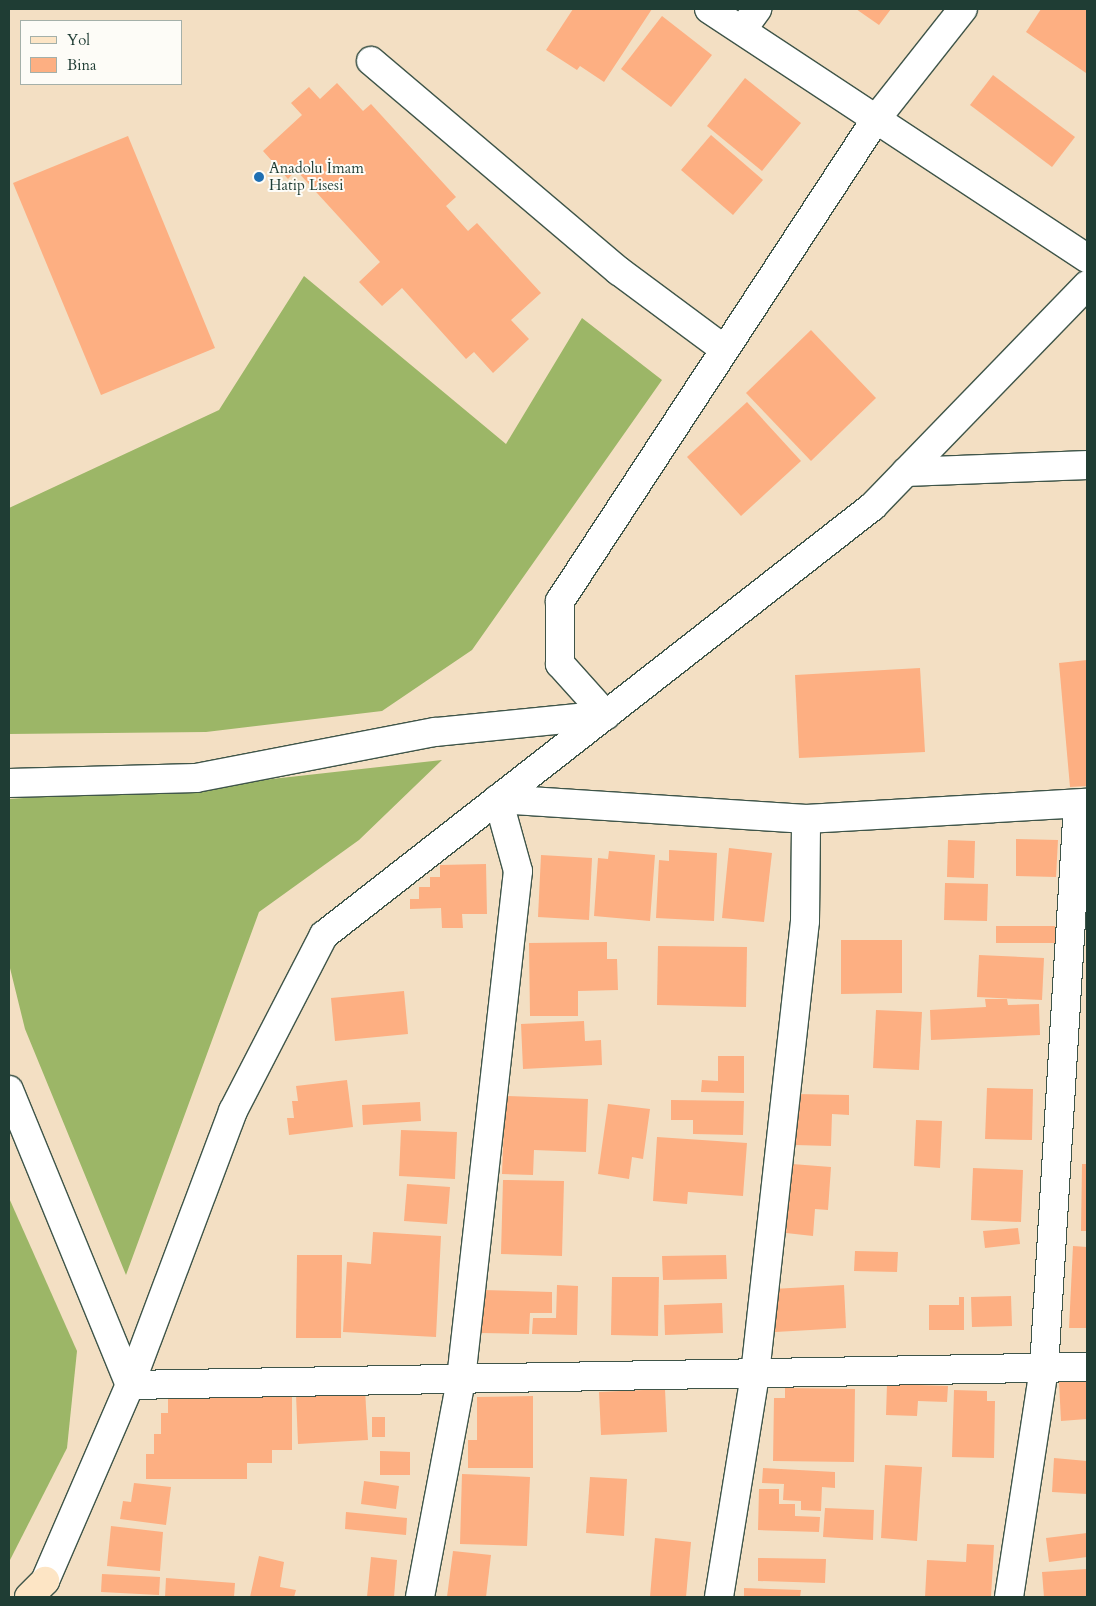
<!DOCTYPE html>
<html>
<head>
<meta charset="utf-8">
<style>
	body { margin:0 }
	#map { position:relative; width:1096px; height:1606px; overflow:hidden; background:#f3dfc3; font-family:Cardo,serif }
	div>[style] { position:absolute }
	.forest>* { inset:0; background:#9cb667 }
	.building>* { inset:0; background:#fdaf82 }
	.roads { filter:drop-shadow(1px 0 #3f5549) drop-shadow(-1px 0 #3f5549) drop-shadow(0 1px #3f5549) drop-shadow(0 -1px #3f5549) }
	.street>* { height:28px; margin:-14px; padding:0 14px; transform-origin:14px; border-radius:14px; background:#fff }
	.secondary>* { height:28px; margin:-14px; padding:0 14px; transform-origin:14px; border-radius:14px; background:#fde5c5 }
	.dots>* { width:14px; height:14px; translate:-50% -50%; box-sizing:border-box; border:2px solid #fdfcf7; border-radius:50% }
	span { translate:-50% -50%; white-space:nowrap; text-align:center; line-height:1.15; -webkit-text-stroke:4px #fdfcf7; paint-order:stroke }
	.poi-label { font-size:15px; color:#1f3d34 }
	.left { translate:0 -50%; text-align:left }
	.frame { position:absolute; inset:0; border:10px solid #1f3d34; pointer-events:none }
	.legend { position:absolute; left:20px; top:20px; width:162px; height:65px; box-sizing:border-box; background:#fdfcf7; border:1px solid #a4b0a9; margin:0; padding:6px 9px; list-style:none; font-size:15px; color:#1f3d34 }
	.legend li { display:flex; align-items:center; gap:10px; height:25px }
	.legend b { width:25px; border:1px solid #a4b0a9 }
</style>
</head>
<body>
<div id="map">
	<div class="forest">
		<i style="clip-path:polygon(304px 276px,506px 444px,582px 318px,662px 380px,472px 650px,382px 711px,206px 732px,9px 734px,9px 508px,219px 410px)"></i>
		<i style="clip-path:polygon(442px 760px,359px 840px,259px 912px,126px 1275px,25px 1029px,9px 964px,9px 799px,217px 785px)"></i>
		<i style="clip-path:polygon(9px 1198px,77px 1351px,67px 1448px,9px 1562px)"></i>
	</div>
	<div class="building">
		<i style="clip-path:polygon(573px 9px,652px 9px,604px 82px,580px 66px,577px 70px,546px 50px)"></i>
		<i style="clip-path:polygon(856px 9px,891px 9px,879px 25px)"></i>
		<i style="clip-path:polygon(1041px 9px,1087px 10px,1086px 73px,1026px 32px)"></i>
		<i style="clip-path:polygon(662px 16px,712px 55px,671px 107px,621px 69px)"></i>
		<i style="clip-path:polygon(993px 75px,1075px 137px,1052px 167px,970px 105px)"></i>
		<i style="clip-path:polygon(745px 78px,801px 123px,762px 171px,707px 126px)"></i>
		<i style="clip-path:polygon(337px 83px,363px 111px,371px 104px,456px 197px,446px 206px,468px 231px,477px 223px,541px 293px,511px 320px,529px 339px,493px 373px,474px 352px,466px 359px,402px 288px,382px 306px,359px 282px,380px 262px,296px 170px,288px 179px,263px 151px,302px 115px,291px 103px,309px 87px,320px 99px)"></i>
		<i style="clip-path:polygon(711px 135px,763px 180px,733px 215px,681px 170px)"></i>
		<i style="clip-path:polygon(128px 136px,215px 348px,101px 395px,13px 183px)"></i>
		<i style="clip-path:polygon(811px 330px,876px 398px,811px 461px,746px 393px)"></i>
		<i style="clip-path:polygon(747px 402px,801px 461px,741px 516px,687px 457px)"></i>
		<i style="clip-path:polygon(1087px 660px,1087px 786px,1070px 787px,1059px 663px)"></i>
		<i style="clip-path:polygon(920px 668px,925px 752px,799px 758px,795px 675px)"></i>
		<i style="clip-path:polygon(1016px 839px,1058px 840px,1056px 877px,1016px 876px)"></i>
		<i style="clip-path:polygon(948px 840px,975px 841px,974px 878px,947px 877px)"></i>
		<i style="clip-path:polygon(729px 848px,772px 853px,764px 922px,722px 918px)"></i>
		<i style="clip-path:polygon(669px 850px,717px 853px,714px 921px,656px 918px,659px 860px,669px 861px)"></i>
		<i style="clip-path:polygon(609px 851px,655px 855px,650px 921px,594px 916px,598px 858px,608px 859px)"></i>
		<i style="clip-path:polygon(541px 855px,592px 858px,589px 920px,538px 917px)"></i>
		<i style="clip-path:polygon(486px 864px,487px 914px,462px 914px,463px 928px,442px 928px,441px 908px,410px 909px,410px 899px,419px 899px,419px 887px,430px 887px,430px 877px,440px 877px,440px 865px)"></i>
		<i style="clip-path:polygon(945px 883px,988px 884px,987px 921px,944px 920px)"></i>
		<i style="clip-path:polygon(996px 926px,1055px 926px,1055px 943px,996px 943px)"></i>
		<i style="clip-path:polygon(841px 940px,902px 940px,902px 993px,841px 994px)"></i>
		<i style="clip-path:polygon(607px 942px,607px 959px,617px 959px,618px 990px,578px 991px,578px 1016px,530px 1016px,529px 943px)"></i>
		<i style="clip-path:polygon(658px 946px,747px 947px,746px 1007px,657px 1005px)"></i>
		<i style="clip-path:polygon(979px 955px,1044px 958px,1042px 1000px,977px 997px)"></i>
		<i style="clip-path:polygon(404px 991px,408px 1034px,335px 1041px,331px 998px)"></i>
		<i style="clip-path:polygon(985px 999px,1007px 999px,1008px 1005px,1039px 1004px,1040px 1035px,931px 1040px,930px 1010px,986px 1007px)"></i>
		<i style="clip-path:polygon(876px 1010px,922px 1012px,919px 1070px,873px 1068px)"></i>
		<i style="clip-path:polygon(584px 1021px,585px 1041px,601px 1040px,602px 1065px,523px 1069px,521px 1024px)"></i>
		<i style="clip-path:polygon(718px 1056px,744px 1056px,744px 1093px,701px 1092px,702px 1080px,718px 1081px)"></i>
		<i style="clip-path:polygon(347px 1080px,353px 1127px,289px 1135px,287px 1118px,294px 1118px,292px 1101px,298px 1101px,296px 1086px)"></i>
		<i style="clip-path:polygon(987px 1088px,1033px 1089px,1032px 1140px,985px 1139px)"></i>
		<i style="clip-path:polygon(796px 1094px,849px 1095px,849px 1115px,832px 1114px,831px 1146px,795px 1145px)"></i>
		<i style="clip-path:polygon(505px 1096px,588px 1099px,586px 1152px,534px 1150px,533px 1175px,502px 1174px)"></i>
		<i style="clip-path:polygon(671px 1100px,744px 1101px,743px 1135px,693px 1134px,693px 1120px,671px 1120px)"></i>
		<i style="clip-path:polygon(420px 1102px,421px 1121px,363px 1125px,362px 1105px)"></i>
		<i style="clip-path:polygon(608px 1104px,650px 1109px,643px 1159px,632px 1157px,629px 1179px,598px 1174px)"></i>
		<i style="clip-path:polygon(916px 1120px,942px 1121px,940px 1168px,914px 1166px)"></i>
		<i style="clip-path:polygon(401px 1130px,457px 1132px,455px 1179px,399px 1176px)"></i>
		<i style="clip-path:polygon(657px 1137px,747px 1143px,743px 1196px,688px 1192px,687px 1204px,653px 1201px)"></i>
		<i style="clip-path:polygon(792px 1164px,831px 1167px,828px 1210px,815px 1209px,813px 1236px,786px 1233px)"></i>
		<i style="clip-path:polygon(1082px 1164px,1087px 1164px,1087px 1231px,1081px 1231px)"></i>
		<i style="clip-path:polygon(973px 1168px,1023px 1170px,1021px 1222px,971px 1220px)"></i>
		<i style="clip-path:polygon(503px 1180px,564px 1181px,562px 1256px,501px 1254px)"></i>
		<i style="clip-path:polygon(407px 1184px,450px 1187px,447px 1224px,404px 1221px)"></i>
		<i style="clip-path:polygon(1018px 1228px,1020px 1244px,985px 1248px,983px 1231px)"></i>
		<i style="clip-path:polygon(373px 1232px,441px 1236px,436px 1337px,343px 1332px,347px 1262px,371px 1264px)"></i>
		<i style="clip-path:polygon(1073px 1246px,1087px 1247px,1087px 1328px,1069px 1328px)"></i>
		<i style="clip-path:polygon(855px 1251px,898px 1252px,897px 1272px,854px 1271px)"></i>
		<i style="clip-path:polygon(297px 1255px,342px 1255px,341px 1338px,296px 1338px)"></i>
		<i style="clip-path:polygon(726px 1255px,727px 1279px,663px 1280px,662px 1256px)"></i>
		<i style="clip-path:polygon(612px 1277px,659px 1277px,658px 1336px,611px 1335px)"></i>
		<i style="clip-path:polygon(557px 1285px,578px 1286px,577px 1335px,532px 1334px,533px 1318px,556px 1318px)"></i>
		<i style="clip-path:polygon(844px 1285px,846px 1328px,775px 1332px,773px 1289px)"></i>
		<i style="clip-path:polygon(483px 1290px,552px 1292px,552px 1313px,530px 1313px,529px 1334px,481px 1333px)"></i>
		<i style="clip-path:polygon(1011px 1296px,1012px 1326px,972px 1327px,971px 1297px)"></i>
		<i style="clip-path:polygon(959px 1297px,964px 1297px,964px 1330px,929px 1330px,929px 1305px,959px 1305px)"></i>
		<i style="clip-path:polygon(722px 1303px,723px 1333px,665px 1335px,664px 1305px)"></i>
		<i style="clip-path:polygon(1087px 1380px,1087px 1419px,1061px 1421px,1059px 1382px)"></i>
		<i style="clip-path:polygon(887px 1384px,948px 1386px,947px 1402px,918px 1401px,917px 1416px,886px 1415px)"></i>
		<i style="clip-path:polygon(785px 1388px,855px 1389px,854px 1462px,773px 1461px,774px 1398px,785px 1398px)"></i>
		<i style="clip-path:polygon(665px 1389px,667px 1432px,601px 1435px,599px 1392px)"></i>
		<i style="clip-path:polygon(365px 1390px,368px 1440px,298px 1444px,296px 1394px)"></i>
		<i style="clip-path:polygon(954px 1390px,987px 1391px,987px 1401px,995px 1401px,994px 1458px,952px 1457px)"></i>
		<i style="clip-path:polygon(168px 1391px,292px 1391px,292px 1450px,272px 1450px,272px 1463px,247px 1463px,247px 1479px,146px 1479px,146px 1454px,154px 1454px,154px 1434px,161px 1434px,161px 1413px,168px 1413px)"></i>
		<i style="clip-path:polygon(533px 1396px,533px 1468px,468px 1468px,468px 1440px,477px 1440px,477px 1397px)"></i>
		<i style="clip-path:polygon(372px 1417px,385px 1417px,385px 1437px,372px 1437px)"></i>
		<i style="clip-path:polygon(380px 1451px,410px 1452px,410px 1475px,380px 1475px)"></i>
		<i style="clip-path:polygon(1054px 1458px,1087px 1461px,1087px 1494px,1052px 1492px)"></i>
		<i style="clip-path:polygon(885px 1465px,922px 1467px,917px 1541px,881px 1538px)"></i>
		<i style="clip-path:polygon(763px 1468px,835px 1472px,835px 1488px,822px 1487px,821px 1511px,801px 1510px,801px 1501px,783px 1500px,784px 1484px,762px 1483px)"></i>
		<i style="clip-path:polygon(462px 1474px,530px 1477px,527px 1546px,460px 1544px)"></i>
		<i style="clip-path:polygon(590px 1477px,627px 1479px,624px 1536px,586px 1533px)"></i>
		<i style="clip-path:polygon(364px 1481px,399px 1486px,396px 1509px,361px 1504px)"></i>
		<i style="clip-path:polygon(134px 1483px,171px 1487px,166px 1525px,120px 1519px,123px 1501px,131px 1502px)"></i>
		<i style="clip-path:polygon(759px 1489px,779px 1489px,779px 1504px,795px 1504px,795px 1516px,820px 1517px,819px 1532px,758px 1530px)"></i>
		<i style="clip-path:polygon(825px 1508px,874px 1510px,873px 1540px,823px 1537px)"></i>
		<i style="clip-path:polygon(346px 1512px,407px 1518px,406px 1535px,345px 1529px)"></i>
		<i style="clip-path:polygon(111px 1526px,163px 1532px,160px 1571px,107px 1566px)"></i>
		<i style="clip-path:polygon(1087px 1533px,1087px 1557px,1049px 1562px,1046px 1538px)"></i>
		<i style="clip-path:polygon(655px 1538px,691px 1542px,686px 1597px,650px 1597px)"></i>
		<i style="clip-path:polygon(967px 1544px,994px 1545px,991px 1597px,925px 1597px,927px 1560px,966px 1562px)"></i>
		<i style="clip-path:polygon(453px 1551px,491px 1555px,486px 1597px,447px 1597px)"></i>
		<i style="clip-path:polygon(259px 1556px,284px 1562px,280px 1587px,296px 1590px,294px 1597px,250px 1597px)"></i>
		<i style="clip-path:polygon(371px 1557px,397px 1560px,394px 1597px,367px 1597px)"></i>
		<i style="clip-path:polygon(758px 1558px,826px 1559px,825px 1583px,758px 1581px)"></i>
		<i style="clip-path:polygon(1087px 1569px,1087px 1597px,1044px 1597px,1042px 1572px)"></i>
		<i style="clip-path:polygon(102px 1574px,160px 1577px,159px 1595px,101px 1592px)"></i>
		<i style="clip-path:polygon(166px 1578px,235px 1583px,234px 1597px,165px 1597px)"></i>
		<i style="clip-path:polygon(744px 1588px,801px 1590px,800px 1597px,744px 1597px)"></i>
	</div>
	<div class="roads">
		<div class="street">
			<i style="left:709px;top:9px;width:453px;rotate:33.4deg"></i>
			<i style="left:742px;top:30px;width:26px;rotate:-54deg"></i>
			<i style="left:371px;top:61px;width:325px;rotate:40.3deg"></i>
			<i style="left:619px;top:271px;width:131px;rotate:36.6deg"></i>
			<i style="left:906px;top:472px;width:181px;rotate:-2.2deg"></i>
			<i style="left:606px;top:715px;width:69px;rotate:-132deg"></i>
			<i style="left:560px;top:664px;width:63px;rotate:-90deg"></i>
			<i style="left:560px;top:601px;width:576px;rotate:-56.75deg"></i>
			<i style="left:876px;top:119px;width:140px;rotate:-51.7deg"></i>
			<i style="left:9px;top:783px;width:187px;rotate:-1.5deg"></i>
			<i style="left:196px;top:778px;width:244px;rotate:-10.9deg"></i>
			<i style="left:436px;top:732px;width:171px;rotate:-5.7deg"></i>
			<i style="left:9px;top:1090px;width:319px;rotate:67.7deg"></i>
			<i style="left:130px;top:1385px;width:957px;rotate:-1.08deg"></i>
			<i style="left:45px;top:1581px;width:214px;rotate:-66.6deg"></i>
			<i style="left:130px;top:1385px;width:293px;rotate:-69.4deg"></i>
			<i style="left:233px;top:1111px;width:198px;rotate:-62.7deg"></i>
			<i style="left:324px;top:935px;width:697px;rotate:-38deg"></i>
			<i style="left:873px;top:506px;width:308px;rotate:-45.9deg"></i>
			<i style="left:420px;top:1597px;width:222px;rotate:-79.3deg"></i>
			<i style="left:461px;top:1379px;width:511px;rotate:-83.6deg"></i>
			<i style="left:518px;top:871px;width:75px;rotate:-105.5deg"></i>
			<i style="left:498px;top:799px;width:309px;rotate:3.7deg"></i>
			<i style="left:806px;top:819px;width:281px;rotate:-3.3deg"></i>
			<i style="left:719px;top:1597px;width:226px;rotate:-80.8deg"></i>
			<i style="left:755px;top:1374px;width:456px;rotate:-83.7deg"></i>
			<i style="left:805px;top:921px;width:102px;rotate:-89.4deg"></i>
			<i style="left:1009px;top:1597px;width:232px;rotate:-81.3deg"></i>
			<i style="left:1044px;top:1368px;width:565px;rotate:-86.55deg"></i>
		</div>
		<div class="secondary">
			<i style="left:29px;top:1597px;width:23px;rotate:-45deg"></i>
		</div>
	</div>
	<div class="dots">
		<i style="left:259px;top:177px;background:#1f6fb2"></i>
	</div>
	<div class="poi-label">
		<span class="left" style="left:269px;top:177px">Anadolu İmam<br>Hatip Lisesi</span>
	</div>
	<div class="frame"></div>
	<ul class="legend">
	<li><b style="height:6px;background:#fde5c5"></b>Yol</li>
	<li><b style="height:14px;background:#fdaf82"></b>Bina</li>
	</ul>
</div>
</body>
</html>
